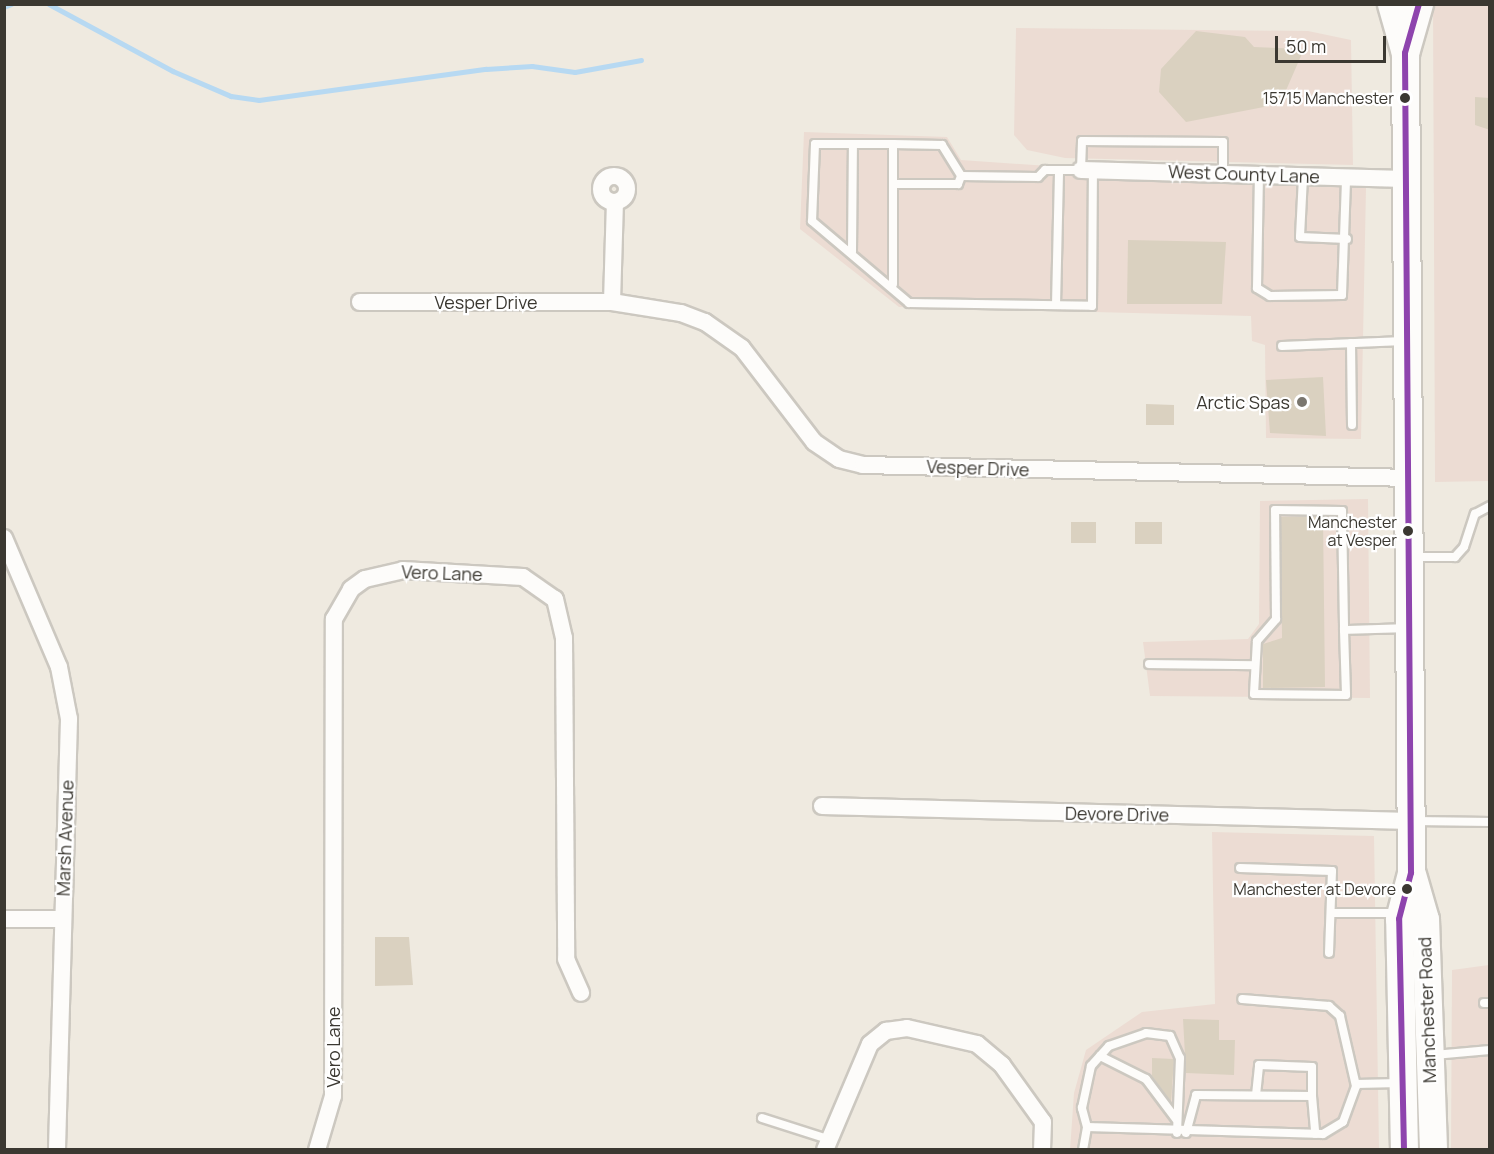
<!DOCTYPE html>
<html>
<head>
<meta charset="utf-8">
<style>
	body { margin:0 }
	#map { position:relative; width:1494px; height:1154px; overflow:hidden; background:#efeae0; font-family:Manrope,sans-serif }
	div>[style] { position:absolute }
	.commercial>* { inset:0; background:#ecdcd3 }
	.stream>* { height:4.5px; margin:-2.25px; padding:0 2.25px; transform-origin:2.25px; border-radius:2.25px; background:#b7d9f2 }
	.building>* { inset:0; background:#dad1c0 }
	.roads { filter:drop-shadow(2px 0 #ccc8c0) drop-shadow(-2px 0 #ccc8c0) drop-shadow(0 2px #ccc8c0) drop-shadow(0 -2px #ccc8c0) }
	.service>* { height:8px; margin:-4px; padding:0 4px; transform-origin:4px; border-radius:4px; background:#fdfcfa }
	.minor>* { height:16px; margin:-8px; padding:0 8px; transform-origin:8px; border-radius:8px; background:#fdfcfa }
	.minor>.ring { margin:-8px; padding:0; box-sizing:content-box; background:none; border:16px solid #fdfcfa; border-radius:50% }
	.trunk>* { height:27px; margin:-13.5px; padding:0 13.5px; transform-origin:13.5px; border-radius:13.5px; background:#fdfcfa }
	.bus-1>* { height:6px; margin:-3px; padding:0 3px; transform-origin:3px; border-radius:3px; background:#8e44ad }
	.dots>* { width:16px; height:16px; translate:-50% -50%; box-sizing:border-box; border:3px solid #fff; border-radius:50% }
	span { translate:-50% -50%; white-space:nowrap; text-align:center; line-height:1.15; -webkit-text-stroke:4.5px #fff; paint-order:stroke }
	.bus-label { font-size:16px; color:#3b3831 }
	.right { translate:-100% -50%; text-align:right }
	.street-label { font-size:18px; color:#3b3831 }
	.poi-label { font-size:18px; color:#3b3831 }
	.frame { position:absolute; inset:0; border:6px solid #3b3831; pointer-events:none }
	.scale { position:absolute; left:1275px; top:36px; width:111px; height:27px; box-sizing:border-box; border:3px solid #3b3831; border-top:0; padding-left:8px; font-size:18px; line-height:21px; white-space:nowrap; color:#3b3831; -webkit-text-stroke:4px #fff; paint-order:stroke }
</style>
</head>
<body>
<div id="map">
	<div class="commercial">
		<i style="clip-path:polygon(1433px 5px,1489px 5px,1489px 481px,1435px 482px)"></i>
		<i style="clip-path:polygon(1016px 28px,1308px 31px,1351px 40px,1353px 165px,1065px 158px,1027px 150px,1014px 135px)"></i>
		<i style="clip-path:polygon(804px 132px,947px 137px,961px 160px,1366px 188px,1361px 439px,1266px 438px,1265px 345px,1252px 341px,1251px 316px,899px 307px,800px 229px)"></i>
		<i style="clip-path:polygon(1368px 499px,1370px 698px,1150px 696px,1143px 642px,1248px 639px,1259px 624px,1260px 501px)"></i>
		<i style="clip-path:polygon(1212px 832px,1374px 836px,1379px 1149px,1070px 1150px,1074px 1093px,1086px 1050px,1142px 1012px,1215px 1004px)"></i>
		<i style="clip-path:polygon(1489px 965px,1489px 1149px,1451px 1150px,1452px 970px)"></i>
	</div>
	<div class="stream">
		<i style="left:49px;top:4px;width:141px;rotate:28.4deg"></i>
		<i style="left:173px;top:71px;width:63px;rotate:23.3deg"></i>
		<i style="left:231px;top:96px;width:28px;rotate:8deg"></i>
		<i style="left:259px;top:100px;width:229px;rotate:-7.8deg"></i>
		<i style="left:486px;top:69px;width:46px;rotate:-3.7deg"></i>
		<i style="left:532px;top:66px;width:43px;rotate:7.9deg"></i>
		<i style="left:575px;top:72px;width:67px;rotate:-10.3deg"></i>
		<i style="left:4px;top:7px;width:8px;rotate:-23deg"></i>
	</div>
	<div class="building">
		<i style="clip-path:polygon(1196px 31px,1245px 37px,1254px 47px,1304px 49px,1284px 95px,1264px 107px,1186px 122px,1159px 92px,1161px 69px)"></i>
		<i style="clip-path:polygon(1475px 97px,1490px 98px,1490px 130px,1475px 125px)"></i>
		<i style="clip-path:polygon(1128px 240px,1226px 242px,1222px 304px,1127px 304px)"></i>
		<i style="clip-path:polygon(1323px 377px,1326px 436px,1270px 433px,1266px 380px)"></i>
		<i style="clip-path:polygon(1146px 404px,1174px 405px,1174px 425px,1146px 425px)"></i>
		<i style="clip-path:polygon(1281px 517px,1323px 517px,1325px 687px,1263px 688px,1263px 644px,1282px 638px)"></i>
		<i style="clip-path:polygon(1071px 522px,1096px 522px,1096px 543px,1071px 543px)"></i>
		<i style="clip-path:polygon(1135px 522px,1162px 522px,1162px 544px,1135px 544px)"></i>
		<i style="clip-path:polygon(375px 937px,409px 937px,413px 985px,375px 986px)"></i>
		<i style="clip-path:polygon(1183px 1019px,1219px 1020px,1219px 1040px,1235px 1040px,1234px 1075px,1186px 1073px)"></i>
		<i style="clip-path:polygon(1152px 1058px,1174px 1059px,1171px 1102px,1152px 1076px)"></i>
	</div>
	<div class="roads">
		<div class="service">
			<i style="left:893px;top:144px;width:49px;rotate:1.2deg"></i>
			<i style="left:942px;top:145px;width:36px;rotate:58deg"></i>
			<i style="left:1259px;top:173px;width:115px;rotate:91deg"></i>
			<i style="left:1257px;top:288px;width:15px;rotate:32deg"></i>
			<i style="left:1270px;top:296px;width:72px;rotate:-0.8deg"></i>
			<i style="left:1342px;top:295px;width:117px;rotate:-88deg"></i>
			<i style="left:961px;top:176px;width:77px;rotate:0.7deg"></i>
			<i style="left:1038px;top:177px;width:10px;rotate:-45deg"></i>
			<i style="left:1045px;top:170px;width:36px"></i>
			<i style="left:1081px;top:170px;width:29px;rotate:-88deg"></i>
			<i style="left:1082px;top:141px;width:141px;rotate:0.4deg"></i>
			<i style="left:1223px;top:142px;width:30px;rotate:90deg"></i>
			<i style="left:1303px;top:177px;width:60px;rotate:92.9deg"></i>
			<i style="left:1300px;top:237px;width:47px;rotate:2.4deg"></i>
			<i style="left:893px;top:184px;width:65px"></i>
			<i style="left:958px;top:184px;width:9px;rotate:-69deg"></i>
			<i style="left:852px;top:252px;width:108px;rotate:-89.5deg"></i>
			<i style="left:893px;top:284px;width:140px;rotate:-90deg"></i>
			<i style="left:893px;top:144px;width:78px;rotate:180deg"></i>
			<i style="left:815px;top:144px;width:77px;rotate:92.2deg"></i>
			<i style="left:812px;top:221px;width:127px;rotate:40.2deg"></i>
			<i style="left:909px;top:303px;width:183px;rotate:0.9deg"></i>
			<i style="left:1092px;top:306px;width:136px;rotate:-89.6deg"></i>
			<i style="left:1056px;top:305px;width:135px;rotate:-88.7deg"></i>
			<i style="left:1351px;top:343px;width:82px;rotate:89.3deg"></i>
			<i style="left:1282px;top:346px;width:122px;rotate:-2.3deg"></i>
			<i style="left:1413px;top:557px;width:42px"></i>
			<i style="left:1455px;top:557px;width:13px;rotate:-48deg"></i>
			<i style="left:1464px;top:547px;width:35px;rotate:-72deg"></i>
			<i style="left:1475px;top:514px;width:17px;rotate:-28deg"></i>
			<i style="left:1344px;top:630px;width:65px;rotate:88.2deg"></i>
			<i style="left:1346px;top:695px;width:92px;rotate:-179.4deg"></i>
			<i style="left:1254px;top:694px;width:53px;rotate:-86.8deg"></i>
			<i style="left:1257px;top:641px;width:29px;rotate:-49deg"></i>
			<i style="left:1276px;top:619px;width:109px;rotate:-90.5deg"></i>
			<i style="left:1275px;top:510px;width:67px;rotate:0.9deg"></i>
			<i style="left:1342px;top:511px;width:119px;rotate:89deg"></i>
			<i style="left:1344px;top:630px;width:62px;rotate:-1.8deg"></i>
			<i style="left:1149px;top:664px;width:104px;rotate:0.6deg"></i>
			<i style="left:1415px;top:821px;width:75px;rotate:0.8deg"></i>
			<i style="left:1240px;top:868px;width:92px;rotate:1.9deg"></i>
			<i style="left:1332px;top:871px;width:82px;rotate:92.1deg"></i>
			<i style="left:1331px;top:913px;width:65px"></i>
			<i style="left:1484px;top:1003px;width:6px"></i>
			<i style="left:1434px;top:1055px;width:56px;rotate:-5.1deg"></i>
			<i style="left:1100px;top:1056px;width:51px;rotate:26.6deg"></i>
			<i style="left:1146px;top:1079px;width:50px;rotate:53.1deg"></i>
			<i style="left:1356px;top:1084px;width:44px;rotate:-1.3deg"></i>
			<i style="left:1256px;top:1095px;width:30px;rotate:-84deg"></i>
			<i style="left:1259px;top:1065px;width:53px;rotate:2.2deg"></i>
			<i style="left:1312px;top:1067px;width:29px;rotate:90deg"></i>
			<i style="left:762px;top:1118px;width:69px;rotate:17.7deg"></i>
			<i style="left:1087px;top:1127px;width:20px;rotate:-105deg"></i>
			<i style="left:1082px;top:1108px;width:43px;rotate:-77.9deg"></i>
			<i style="left:1091px;top:1066px;width:27px;rotate:-48deg"></i>
			<i style="left:1109px;top:1046px;width:39px;rotate:-19deg"></i>
			<i style="left:1146px;top:1033px;width:24px;rotate:7deg"></i>
			<i style="left:1170px;top:1036px;width:24px;rotate:66deg"></i>
			<i style="left:1180px;top:1058px;width:75px;rotate:92.3deg"></i>
			<i style="left:1186px;top:1133px;width:39px;rotate:-75deg"></i>
			<i style="left:1196px;top:1095px;width:116px;rotate:0.5deg"></i>
			<i style="left:1312px;top:1096px;width:38px;rotate:85deg"></i>
			<i style="left:1083px;top:1150px;width:23px;rotate:-80deg"></i>
			<i style="left:1087px;top:1127px;width:236px;rotate:1.7deg"></i>
			<i style="left:1323px;top:1134px;width:23px;rotate:-31deg"></i>
			<i style="left:1343px;top:1122px;width:38px;rotate:-70deg"></i>
			<i style="left:1356px;top:1086px;width:72px;rotate:-102.9deg"></i>
			<i style="left:1340px;top:1016px;width:15px;rotate:-138deg"></i>
			<i style="left:1329px;top:1006px;width:87px;rotate:-175.4deg"></i>
		</div>
		<div class="minor">
			<i style="left:1081px;top:170px;width:325px;rotate:1.6deg"></i>
			<i class="ring" style="left:601px;top:176px;width:10px;height:10px"></i>
			<i style="left:360px;top:302px;width:252px"></i>
			<i style="left:612px;top:302px;width:70px;rotate:9.1deg"></i>
			<i style="left:681px;top:313px;width:26px;rotate:21deg"></i>
			<i style="left:705px;top:322px;width:45px;rotate:35.1deg"></i>
			<i style="left:742px;top:348px;width:118px;rotate:52.5deg"></i>
			<i style="left:814px;top:442px;width:30px;rotate:34deg"></i>
			<i style="left:839px;top:459px;width:25px;rotate:14deg"></i>
			<i style="left:863px;top:465px;width:546px;rotate:1.36deg"></i>
			<i style="left:612px;top:302px;width:100px;rotate:-88.3deg"></i>
			<i style="left:4px;top:538px;width:140px;rotate:66.9deg"></i>
			<i style="left:59px;top:667px;width:53px;rotate:79.1deg"></i>
			<i style="left:69px;top:719px;width:431px;rotate:91.6deg"></i>
			<i style="left:822px;top:806px;width:589px;rotate:1.46deg"></i>
			<i style="left:4px;top:919px;width:57px"></i>
			<i style="left:317px;top:1150px;width:56px;rotate:-73.5deg"></i>
			<i style="left:333px;top:1096px;width:477px;rotate:-89.9deg"></i>
			<i style="left:334px;top:619px;width:34px;rotate:-60deg"></i>
			<i style="left:351px;top:589px;width:17px;rotate:-36deg"></i>
			<i style="left:365px;top:579px;width:39px;rotate:-13deg"></i>
			<i style="left:403px;top:570px;width:120px;rotate:3.3deg"></i>
			<i style="left:523px;top:577px;width:39px;rotate:35deg"></i>
			<i style="left:555px;top:599px;width:40px;rotate:77deg"></i>
			<i style="left:564px;top:638px;width:321px;rotate:89.6deg"></i>
			<i style="left:566px;top:959px;width:37px;rotate:66deg"></i>
			<i style="left:825px;top:1150px;width:115px;rotate:-67deg"></i>
			<i style="left:870px;top:1044px;width:21px;rotate:-39deg"></i>
			<i style="left:886px;top:1031px;width:21px;rotate:-8deg"></i>
			<i style="left:907px;top:1028px;width:72px;rotate:12.9deg"></i>
			<i style="left:977px;top:1044px;width:33px;rotate:40deg"></i>
			<i style="left:1002px;top:1065px;width:70px;rotate:54.3deg"></i>
			<i style="left:1043px;top:1122px;width:28px;rotate:92deg"></i>
		</div>
		<div class="trunk">
			<i style="left:1391px;top:4px;width:51px;rotate:74.1deg"></i>
			<i style="left:1412px;top:874px;width:47px;rotate:73.9deg"></i>
			<i style="left:1425px;top:919px;width:231px;rotate:88deg"></i>
			<i style="left:1404px;top:1150px;width:231px;rotate:-91.2deg"></i>
			<i style="left:1399px;top:919px;width:48px;rotate:-75.4deg"></i>
			<i style="left:1411px;top:873px;width:820px;rotate:-90.42deg"></i>
			<i style="left:1405px;top:53px;width:51px;rotate:-74.1deg"></i>
		</div>
	</div>
	<div class="bus-1">
		<i style="left:1404px;top:1150px;width:231px;rotate:-91.2deg"></i>
		<i style="left:1399px;top:919px;width:48px;rotate:-75.4deg"></i>
		<i style="left:1411px;top:873px;width:820px;rotate:-90.42deg"></i>
		<i style="left:1405px;top:53px;width:51px;rotate:-74.1deg"></i>
	</div>
	<div class="dots">
		<i style="left:1405px;top:98px;background:#3b3831"></i>
		<i style="left:1302px;top:402px;background:#7a766e"></i>
		<i style="left:1408px;top:531px;background:#3b3831"></i>
		<i style="left:1407px;top:889px;background:#3b3831"></i>
	</div>
	<div class="bus-label">
		<span class="right" style="left:1394px;top:98px">15715 Manchester</span>
		<span class="right" style="left:1397px;top:531px">Manchester<br>at Vesper</span>
		<span class="right" style="left:1396px;top:889px">Manchester at Devore</span>
	</div>
	<div class="street-label">
		<span style="left:1244px;top:174px;rotate:2deg">West County Lane</span>
		<span style="left:486px;top:302px">Vesper Drive</span>
		<span style="left:978px;top:468px;rotate:2deg">Vesper Drive</span>
		<span style="left:442px;top:573px;rotate:2deg">Vero Lane</span>
		<span style="left:1117px;top:814px;rotate:1deg">Devore Drive</span>
		<span style="left:65px;top:838px;rotate:-88deg">Marsh Avenue</span>
		<span style="left:1427px;top:1010px;rotate:-92deg">Manchester Road</span>
		<span style="left:333px;top:1047px;rotate:-90deg">Vero Lane</span>
	</div>
	<div class="poi-label">
		<span class="right" style="left:1290px;top:402px">Arctic Spas</span>
	</div>
	<div class="frame"></div>
	<div class="scale">50 m</div>
</div>
</body>
</html>
